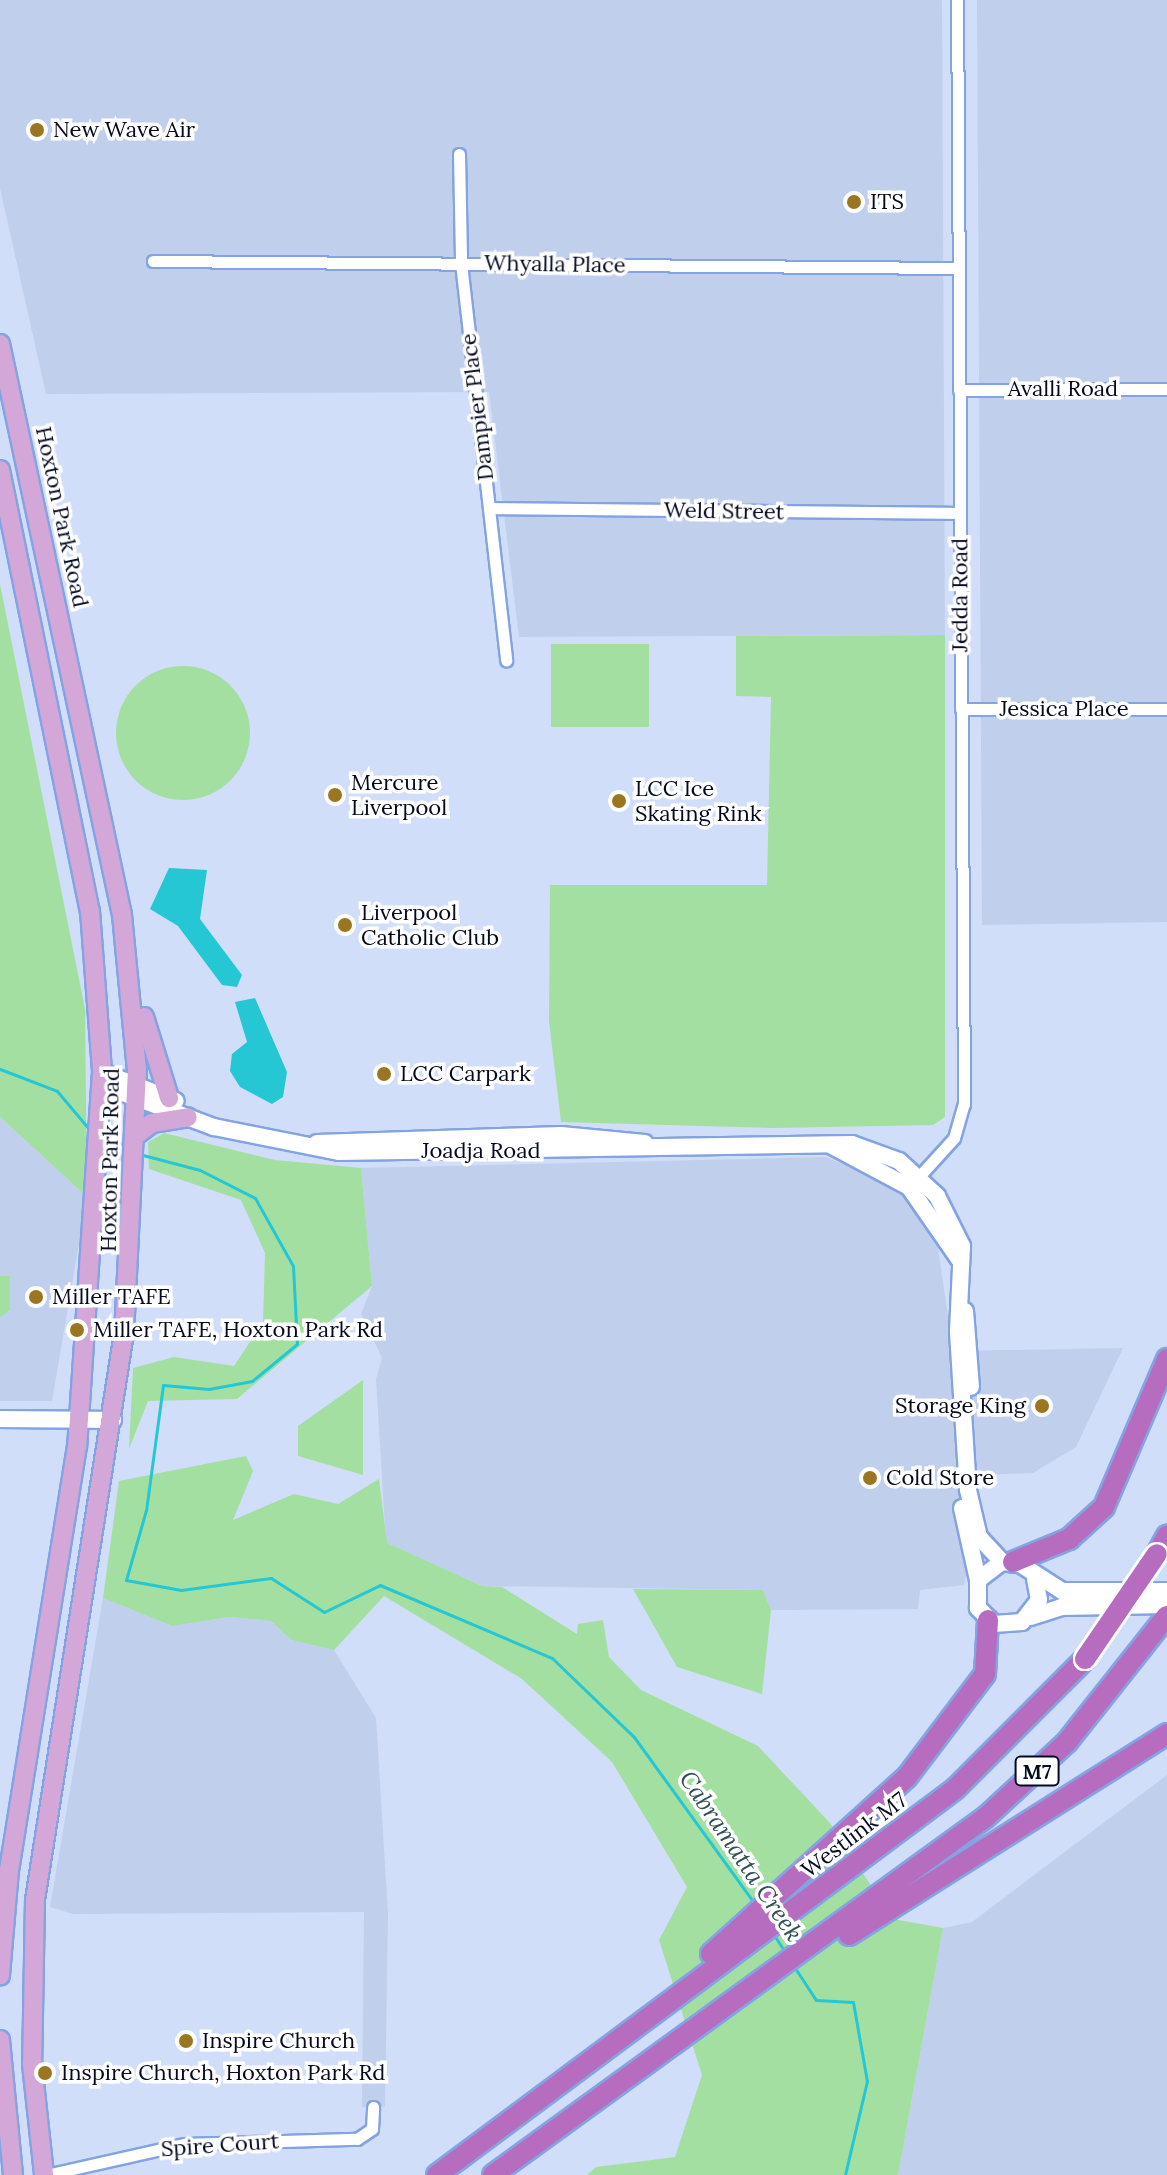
<!DOCTYPE html>
<html>
<head>
<meta charset="utf-8">
<style>
	body { margin:0 }
	#map { position:relative; width:1167px; height:2175px; overflow:hidden; background:#d0def9; font-family:Lora,serif }
	div>[style] { position:absolute }
	.built>* { inset:0; background:#c0cfec }
	.green>* { inset:0; background:#a4dfa2 }
	.round { border-radius:50% }
	.water>* { inset:0; background:#25c7d5 }
	.stream>* { height:3px; margin:-1.5px; padding:0 1.5px; transform-origin:1.5px; border-radius:1.5px; background:#25c7d5 }
	.roads { filter:drop-shadow(2px 0 #84a3e2) drop-shadow(-2px 0 #84a3e2) drop-shadow(0 2px #84a3e2) drop-shadow(0 -2px #84a3e2) }
	.street>* { height:11px; margin:-5.5px; padding:0 5.5px; transform-origin:5.5px; border-radius:5.5px; background:#fff }
	.secondary>* { height:16px; margin:-8px; padding:0 8px; transform-origin:8px; border-radius:8px; background:#fff }
	.primary>* { height:18px; margin:-9px; padding:0 9px; transform-origin:9px; border-radius:9px; background:#d4a7d9 }
	.highway>* { height:20px; margin:-10px; padding:0 10px; transform-origin:10px; border-radius:10px; background:#b76dbf }
	.bridges { filter:drop-shadow(2px 0 #fff) drop-shadow(-2px 0 #fff) drop-shadow(0 2px #fff) drop-shadow(0 -2px #fff) }
	.highway-bridge>* { height:20px; margin:-10px; padding:0 10px; transform-origin:10px; border-radius:10px; background:#b76dbf }
	.dots>* { width:22px; height:22px; translate:-50% -50%; box-sizing:border-box; border:4px solid #fff; border-radius:50% }
	span { translate:-50% -50%; white-space:nowrap; text-align:center; line-height:1.15; -webkit-text-stroke:7px #fff; paint-order:stroke }
	.shield-label span { padding:2px 6px; background:#fff; border:2px solid; border-radius:6px; -webkit-text-stroke-width:0 }
	.shield-label { font-size:20px; color:#030a20; font-weight:700 }
	.poi-label { font-size:22px; color:#030a20 }
	.left { translate:0 -50%; text-align:left }
	.right { translate:-100% -50%; text-align:right }
	.street-label { font-size:22px; color:#030a20 }
	.water-label { font-size:24px; color:#315053; font-style:italic }
</style>
</head>
<body>
<div id="map">
	<div class="built">
		<i style="clip-path:polygon(0 0,942px 0,945px 635px,519px 637px,489px 392px,46px 394px,0 188px)"></i>
		<i style="clip-path:polygon(977px 0,1167px 0,1167px 922px,982px 925px)"></i>
		<i style="clip-path:polygon(0 1117px,87px 1197px,52px 1401px,0 1401px)"></i>
		<i style="clip-path:polygon(826px 1157px,900px 1189px,937px 1241px,953px 1351px,1123px 1348px,1076px 1447px,1033px 1473px,956px 1476px,969px 1559px,964px 1585px,920px 1590px,918px 1609px,771px 1610px,763px 1590px,482px 1586px,386px 1543px,376px 1379px,382px 1358px,361px 1314px,372px 1286px,361px 1168px)"></i>
		<i style="clip-path:polygon(103px 1598px,172px 1626px,230px 1617px,271px 1621px,291px 1640px,334px 1650px,376px 1718px,388px 1914px,385px 2107px,362px 2107px,364px 1912px,73px 1914px,50px 1907px)"></i>
		<i style="clip-path:polygon(1167px 1775px,1167px 2175px,898px 2175px,943px 1928px,972px 1922px)"></i>
	</div>
	<div class="green">
		<i style="clip-path:polygon(0 584px,85px 1009px,87px 1197px,0 1117px)"></i>
		<i style="clip-path:polygon(945px 635px,945px 1117px,933px 1125px,775px 1128px,561px 1122px,549px 1021px,550px 885px,767px 885px,771px 697px,736px 696px,736px 636px)"></i>
		<i style="clip-path:polygon(551px 644px,649px 644px,649px 727px,551px 727px)"></i>
		<i class="round" style="left:116px;top:666px;width:134px;height:134px"></i>
		<i style="clip-path:polygon(164px 1133px,275px 1160px,361px 1168px,372px 1286px,237px 1399px,148px 1401px,129px 1449px,133px 1368px,174px 1357px,234px 1366px,263px 1322px,265px 1253px,241px 1200px,149px 1169px,148px 1142px)"></i>
		<i style="clip-path:polygon(0 1276px,10px 1276px,10px 1310px,0 1317px)"></i>
		<i style="clip-path:polygon(363px 1380px,363px 1475px,298px 1456px,298px 1426px)"></i>
		<i style="clip-path:polygon(246px 1456px,253px 1471px,233px 1520px,294px 1494px,338px 1504px,379px 1479px,387px 1543px,482px 1586px,502px 1587px,577px 1634px,578px 1624px,603px 1620px,609px 1657px,641px 1690px,758px 1746px,830px 1823px,893px 1919px,943px 1928px,898px 2175px,587px 2175px,596px 2167px,675px 2157px,702px 2075px,659px 1940px,687px 1887px,612px 1762px,522px 1679px,384px 1596px,334px 1650px,291px 1640px,271px 1621px,230px 1617px,172px 1626px,103px 1598px,119px 1481px)"></i>
		<i style="clip-path:polygon(633px 1589px,763px 1590px,771px 1610px,762px 1694px,677px 1667px)"></i>
	</div>
	<div class="water">
		<i style="clip-path:polygon(169px 868px,207px 870px,200px 919px,242px 975px,237px 987px,222px 985px,178px 926px,150px 909px)"></i>
		<i style="clip-path:polygon(255px 998px,287px 1072px,283px 1097px,272px 1104px,240px 1087px,230px 1071px,232px 1054px,247px 1042px,235px 1002px)"></i>
	</div>
	<div class="stream">
		<i style="left:0;top:1069px;width:61px;rotate:21.1deg"></i>
		<i style="left:57px;top:1091px;width:50px;rotate:49.9deg"></i>
		<i style="left:104px;top:1136px;width:24px;rotate:24deg"></i>
		<i style="left:139px;top:1154px;width:63px;rotate:14.7deg"></i>
		<i style="left:200px;top:1170px;width:62px;rotate:27deg"></i>
		<i style="left:255px;top:1198px;width:78px;rotate:60.8deg"></i>
		<i style="left:293px;top:1266px;width:78px;rotate:87.1deg"></i>
		<i style="left:297px;top:1344px;width:58px;rotate:140.6deg"></i>
		<i style="left:252px;top:1381px;width:44px;rotate:169.5deg"></i>
		<i style="left:209px;top:1389px;width:46px;rotate:-175deg"></i>
		<i style="left:163px;top:1385px;width:126px;rotate:97.7deg"></i>
		<i style="left:146px;top:1510px;width:73px;rotate:105.9deg"></i>
		<i style="left:126px;top:1580px;width:56px;rotate:10.3deg"></i>
		<i style="left:181px;top:1590px;width:91px;rotate:-7.6deg"></i>
		<i style="left:271px;top:1578px;width:63px;rotate:32.7deg"></i>
		<i style="left:324px;top:1612px;width:62px;rotate:-25.7deg"></i>
		<i style="left:380px;top:1585px;width:187px;rotate:23deg"></i>
		<i style="left:552px;top:1658px;width:114px;rotate:43.9deg"></i>
		<i style="left:634px;top:1737px;width:206px;rotate:54.1deg"></i>
		<i style="left:774px;top:1935px;width:20px;rotate:57deg"></i>
		<i style="left:793px;top:1965px;width:42px;rotate:56.7deg"></i>
		<i style="left:816px;top:2000px;width:37px;rotate:3deg"></i>
		<i style="left:853px;top:2002px;width:80px;rotate:80deg"></i>
		<i style="left:867px;top:2081px;width:97px;rotate:103.2deg"></i>
	</div>
	<div class="roads">
		<div class="street">
			<i style="left:459px;top:154px;width:109px;rotate:88.9deg"></i>
			<i style="left:461px;top:263px;width:400px;rotate:83.5deg"></i>
			<i style="left:153px;top:261px;width:805px;rotate:0.5deg"></i>
			<i style="left:959px;top:390px;width:208px;rotate:-0.3deg"></i>
			<i style="left:489px;top:508px;width:471px;rotate:0.6deg"></i>
			<i style="left:961px;top:709px;width:206px"></i>
			<i style="left:914px;top:1182px;width:59px;rotate:-47.7deg"></i>
			<i style="left:954px;top:1138px;width:35px;rotate:-74deg"></i>
			<i style="left:964px;top:1104px;width:1104px;rotate:-90.36deg"></i>
			<i style="left:46px;top:2175px;width:141px;rotate:-12.7deg"></i>
			<i style="left:184px;top:2144px;width:173px;rotate:-1.7deg"></i>
			<i style="left:357px;top:2139px;width:18px;rotate:-34deg"></i>
			<i style="left:372px;top:2129px;width:22px;rotate:-87deg"></i>
		</div>
		<div class="secondary">
			<i style="left:102px;top:1072px;width:79px;rotate:21.4deg"></i>
			<i style="left:102px;top:1085px;width:120px;rotate:20.6deg"></i>
			<i style="left:214px;top:1127px;width:127px;rotate:11.3deg"></i>
			<i style="left:339px;top:1152px;width:513px;rotate:-0.89deg"></i>
			<i style="left:852px;top:1144px;width:50px;rotate:19.9deg"></i>
			<i style="left:899px;top:1161px;width:52px;rotate:42.6deg"></i>
			<i style="left:937px;top:1196px;width:56px;rotate:63.4deg"></i>
			<i style="left:962px;top:1246px;width:86px;rotate:92.7deg"></i>
			<i style="left:958px;top:1332px;width:158px;rotate:86.4deg"></i>
			<i style="left:968px;top:1490px;width:48px;rotate:76.8deg"></i>
			<i style="left:979px;top:1537px;width:34px;rotate:47deg"></i>
			<i style="left:317px;top:1143px;width:244px;rotate:-1.9deg"></i>
			<i style="left:561px;top:1135px;width:84px;rotate:5.4deg"></i>
			<i style="left:832px;top:1146px;width:87px;rotate:28deg"></i>
			<i style="left:909px;top:1187px;width:91px;rotate:55.3deg"></i>
			<i style="left:965px;top:1311px;width:76px;rotate:85.5deg"></i>
			<i style="left:0;top:1419px;width:113px;rotate:0.5deg"></i>
			<i style="left:962px;top:1508px;width:74px;rotate:77.5deg"></i>
			<i style="left:1035px;top:1579px;width:21px;rotate:79deg"></i>
			<i style="left:1039px;top:1600px;width:28px;rotate:128deg"></i>
			<i style="left:1022px;top:1622px;width:28px;rotate:176deg"></i>
			<i style="left:994px;top:1624px;width:23px;rotate:-135deg"></i>
			<i style="left:978px;top:1608px;width:28px;rotate:-90deg"></i>
			<i style="left:978px;top:1580px;width:30px;rotate:-37deg"></i>
			<i style="left:1002px;top:1562px;width:18px;rotate:6deg"></i>
			<i style="left:1020px;top:1564px;width:50px;rotate:32.7deg"></i>
			<i style="left:1062px;top:1591px;width:105px"></i>
			<i style="left:1031px;top:1617px;width:32px;rotate:-18deg"></i>
			<i style="left:1061px;top:1607px;width:106px;rotate:-1.1deg"></i>
		</div>
		<div class="primary">
			<i style="left:0;top:344px;width:584px;rotate:77.94deg"></i>
			<i style="left:122px;top:915px;width:156px;rotate:84.5deg"></i>
			<i style="left:137px;top:1070px;width:263px;rotate:92.8deg"></i>
			<i style="left:124px;top:1333px;width:574px;rotate:98.92deg"></i>
			<i style="left:35px;top:1900px;width:164px;rotate:91deg"></i>
			<i style="left:32px;top:2064px;width:112px;rotate:83.8deg"></i>
			<i style="left:0;top:470px;width:450px;rotate:78.5deg"></i>
			<i style="left:90px;top:911px;width:161px;rotate:85.7deg"></i>
			<i style="left:102px;top:1072px;width:375px;rotate:93.8deg"></i>
			<i style="left:77px;top:1446px;width:429px;rotate:99.1deg"></i>
			<i style="left:9px;top:1870px;width:106px;rotate:94.9deg"></i>
			<i style="left:144px;top:1017px;width:85px;rotate:72.8deg"></i>
			<i style="left:136px;top:1135px;width:20px;rotate:-37deg"></i>
			<i style="left:152px;top:1123px;width:36px;rotate:-9deg"></i>
			<i style="left:0;top:2040px;width:136px;rotate:84.5deg"></i>
		</div>
		<div class="highway">
			<i style="left:1157px;top:1554px;width:21px;rotate:-61deg"></i>
			<i style="left:1013px;top:1562px;width:61px;rotate:-22.3deg"></i>
			<i style="left:1069px;top:1539px;width:47px;rotate:-42.4deg"></i>
			<i style="left:1104px;top:1507px;width:161px;rotate:-66.9deg"></i>
			<i style="left:849px;top:1935px;width:376px;rotate:-32.3deg"></i>
			<i style="left:711px;top:1954px;width:264px;rotate:-42.1deg"></i>
			<i style="left:907px;top:1777px;width:129px;rotate:-52.9deg"></i>
			<i style="left:985px;top:1674px;width:54px;rotate:-86.8deg"></i>
			<i style="left:437px;top:2175px;width:646px;rotate:-36.69deg"></i>
			<i style="left:955px;top:1789px;width:184px;rotate:-45deg"></i>
			<i style="left:493px;top:2175px;width:609px;rotate:-35.99deg"></i>
			<i style="left:986px;top:1817px;width:110px;rotate:-42.8deg"></i>
			<i style="left:1067px;top:1742px;width:161px;rotate:-51.6deg"></i>
		</div>
	</div>
	<div class="bridges">
		<div class="highway-bridge">
			<i style="left:1085px;top:1659px;width:127px;rotate:-55.6deg"></i>
		</div>
	</div>
	<div class="dots">
		<i style="left:37px;top:130px;background:#9a7621"></i>
		<i style="left:854px;top:202px;background:#9a7621"></i>
		<i style="left:335px;top:795px;background:#9a7621"></i>
		<i style="left:619px;top:801px;background:#9a7621"></i>
		<i style="left:345px;top:925px;background:#9a7621"></i>
		<i style="left:384px;top:1074px;background:#9a7621"></i>
		<i style="left:36px;top:1297px;background:#9a7621"></i>
		<i style="left:77px;top:1330px;background:#9a7621"></i>
		<i style="left:1042px;top:1406px;background:#9a7621"></i>
		<i style="left:870px;top:1478px;background:#9a7621"></i>
		<i style="left:186px;top:2041px;background:#9a7621"></i>
		<i style="left:45px;top:2073px;background:#9a7621"></i>
	</div>
	<div class="shield-label">
		<span style="left:1037px;top:1771px">M7</span>
	</div>
	<div class="poi-label">
		<span class="left" style="left:53px;top:130px">New Wave Air</span>
		<span class="left" style="left:870px;top:202px">ITS</span>
		<span class="left" style="left:351px;top:795px">Mercure<br>Liverpool</span>
		<span class="left" style="left:635px;top:801px">LCC Ice<br>Skating Rink</span>
		<span class="left" style="left:361px;top:925px">Liverpool<br>Catholic Club</span>
		<span class="left" style="left:400px;top:1074px">LCC Carpark</span>
		<span class="left" style="left:52px;top:1297px">Miller TAFE</span>
		<span class="left" style="left:93px;top:1330px">Miller TAFE, Hoxton Park Rd</span>
		<span class="right" style="left:1026px;top:1406px">Storage King</span>
		<span class="left" style="left:886px;top:1478px">Cold Store</span>
		<span class="left" style="left:202px;top:2041px">Inspire Church</span>
		<span class="left" style="left:61px;top:2073px">Inspire Church, Hoxton Park Rd</span>
	</div>
	<div class="street-label">
		<span style="left:555px;top:264px;rotate:1deg">Whyalla Place</span>
		<span style="left:1063px;top:389px">Avalli Road</span>
		<span style="left:477px;top:407px;rotate:-97deg">Dampier Place</span>
		<span style="left:724px;top:511px;rotate:1deg">Weld Street</span>
		<span style="left:62px;top:517px;rotate:78deg">Hoxton Park Road</span>
		<span style="left:960px;top:595px;rotate:-90deg">Jedda Road</span>
		<span style="left:1064px;top:709px">Jessica Place</span>
		<span style="left:481px;top:1151px">Joadja Road</span>
		<span style="left:110px;top:1160px;rotate:-89deg">Hoxton Park Road</span>
		<span style="left:854px;top:1835px;rotate:-37deg">Westlink M7</span>
		<span style="left:220px;top:2145px;rotate:-4deg">Spire Court</span>
	</div>
	<div class="water-label">
		<span style="left:741px;top:1856px;rotate:56deg">Cabramatta Creek</span>
	</div>
</div>
</body>
</html>
